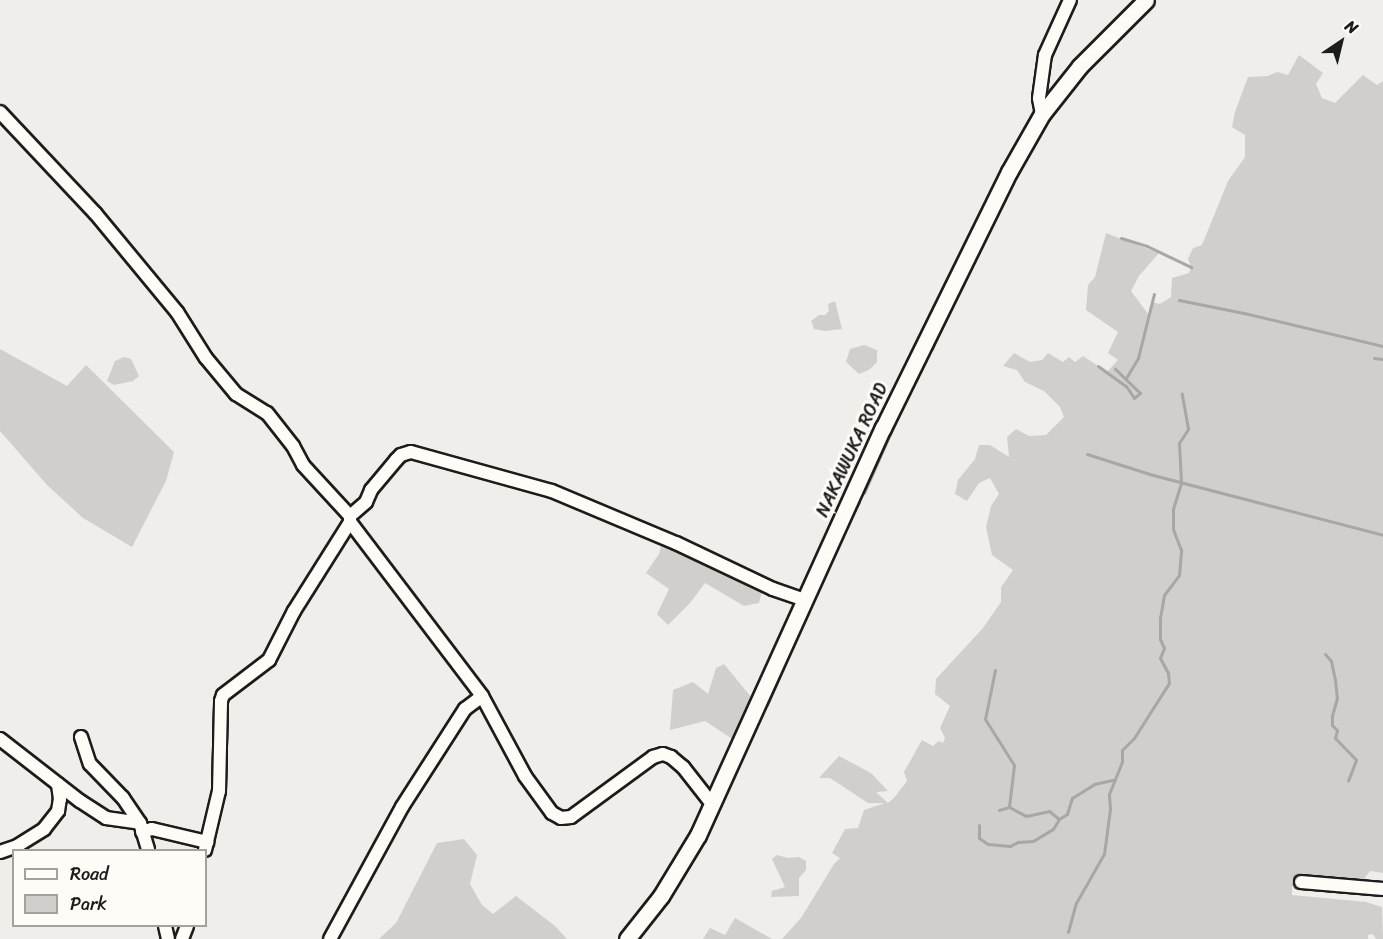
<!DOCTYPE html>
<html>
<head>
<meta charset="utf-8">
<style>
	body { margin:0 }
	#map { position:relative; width:1383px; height:939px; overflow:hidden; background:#f0eeea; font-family:Sriracha,sans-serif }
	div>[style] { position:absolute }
	.green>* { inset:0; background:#d0cfcc }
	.stream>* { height:3px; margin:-1.5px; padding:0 1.5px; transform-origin:1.5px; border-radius:1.5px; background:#a8a7a3 }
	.roads { filter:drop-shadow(2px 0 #1c1c1c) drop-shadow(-2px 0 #1c1c1c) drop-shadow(0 2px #1c1c1c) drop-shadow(0 -2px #1c1c1c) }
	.minor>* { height:12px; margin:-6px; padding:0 6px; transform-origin:6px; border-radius:6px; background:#fdfcf7 }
	.major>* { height:15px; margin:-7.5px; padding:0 7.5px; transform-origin:7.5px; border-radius:7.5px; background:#fdfcf7 }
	span { translate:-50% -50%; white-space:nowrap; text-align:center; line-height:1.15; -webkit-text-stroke:6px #fdfcf7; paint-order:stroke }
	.street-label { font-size:18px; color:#1c1c1c }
	.legend { position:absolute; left:12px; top:849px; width:195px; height:78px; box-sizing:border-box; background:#fdfcf7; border:2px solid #a3a29f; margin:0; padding:8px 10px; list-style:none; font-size:18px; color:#1c1c1c }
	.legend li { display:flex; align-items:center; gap:12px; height:30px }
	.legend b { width:30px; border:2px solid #a3a29f }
	.north { position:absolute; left:1311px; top:12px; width:60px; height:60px; -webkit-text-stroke:4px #fdfcf7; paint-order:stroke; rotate:35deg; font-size:16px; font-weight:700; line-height:24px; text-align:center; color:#1c1c1c }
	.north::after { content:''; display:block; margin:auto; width:21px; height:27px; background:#1c1c1c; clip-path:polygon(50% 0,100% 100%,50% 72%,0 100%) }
</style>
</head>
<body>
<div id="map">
	<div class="green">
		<i style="clip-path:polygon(1299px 55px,1323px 73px,1316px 84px,1322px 98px,1335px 103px,1363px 75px,1377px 85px,1383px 81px,1383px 873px,1370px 871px,1355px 891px,1295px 886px,1292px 886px,1292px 895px,1366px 902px,1382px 907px,1383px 939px,1376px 939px,1373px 934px,1368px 935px,1368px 939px,782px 939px,801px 918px,834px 864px,840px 858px,832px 853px,845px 829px,858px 828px,864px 810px,885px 803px,868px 803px,830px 778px,819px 778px,839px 756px,871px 773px,888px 791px,876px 792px,888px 803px,894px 798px,907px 781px,904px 772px,922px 740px,933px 746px,939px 741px,943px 743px,945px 738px,940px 728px,950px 706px,935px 694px,936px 679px,983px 628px,1001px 602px,1001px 587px,1013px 570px,992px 555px,986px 527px,991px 506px,999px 494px,990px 478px,979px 483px,967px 501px,955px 494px,958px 480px,975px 459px,979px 445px,990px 445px,1009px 457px,1007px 437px,1016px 429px,1029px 436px,1046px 435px,1064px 417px,1060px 407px,1044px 391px,1025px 382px,1017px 370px,1003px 366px,1014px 353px,1030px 362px,1042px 360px,1048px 353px,1063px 362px,1069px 357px,1075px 362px,1083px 356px,1107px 372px,1118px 360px,1108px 353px,1118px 332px,1086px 310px,1088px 285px,1095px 277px,1106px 233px,1159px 253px,1139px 276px,1131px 291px,1148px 314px,1152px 302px,1160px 304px,1171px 297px,1172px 278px,1189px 273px,1191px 267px,1188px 259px,1193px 248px,1202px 245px,1228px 181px,1245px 157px,1245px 135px,1232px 127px,1235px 112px,1248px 77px,1268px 76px,1277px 72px,1288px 75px)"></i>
		<i style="clip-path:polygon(835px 301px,842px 329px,825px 331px,814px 329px,811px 321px,819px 315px,825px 315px,829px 311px,828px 304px)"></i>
		<i style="clip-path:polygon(864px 345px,877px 350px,877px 362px,869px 370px,859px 374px,846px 362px,850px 349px)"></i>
		<i style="clip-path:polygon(0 349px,67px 386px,86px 365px,174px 452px,166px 481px,132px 547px,83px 518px,47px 485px,0 431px)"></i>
		<i style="clip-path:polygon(124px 357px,131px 359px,139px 376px,133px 381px,114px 385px,107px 381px,115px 361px)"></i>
		<i style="clip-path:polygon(663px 538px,763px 588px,759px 603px,744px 606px,705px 583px,690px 603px,668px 625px,657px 614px,669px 589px,646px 573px,659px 554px)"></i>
		<i style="clip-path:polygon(724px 664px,756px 703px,737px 742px,705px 721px,670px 730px,673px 690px,693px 682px,708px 694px,716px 668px)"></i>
		<i style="clip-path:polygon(464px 839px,477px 855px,470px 884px,482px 905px,493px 914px,516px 896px,555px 926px,567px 939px,379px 939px,396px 923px,437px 843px)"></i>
		<i style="clip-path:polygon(777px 855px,788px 858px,799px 857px,806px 861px,806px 870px,799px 878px,799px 896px,771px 897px,772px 891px,785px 887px,772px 859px)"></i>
		<i style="clip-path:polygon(735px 918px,772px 939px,703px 939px,710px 928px,725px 935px)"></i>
	</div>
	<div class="stream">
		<i style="left:1121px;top:238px;width:27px;rotate:17deg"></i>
		<i style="left:1147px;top:246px;width:49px;rotate:25.5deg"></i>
		<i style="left:1179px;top:300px;width:66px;rotate:11.3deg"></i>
		<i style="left:1244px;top:313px;width:143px;rotate:13.4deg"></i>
		<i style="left:932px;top:349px;width:28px;rotate:-67deg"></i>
		<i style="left:1374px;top:358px;width:9px;rotate:6deg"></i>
		<i style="left:1098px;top:366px;width:34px;rotate:36deg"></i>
		<i style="left:1126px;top:386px;width:14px;rotate:56deg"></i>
		<i style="left:1134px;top:398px;width:8px;rotate:-40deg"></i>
		<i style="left:1140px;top:393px;width:35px;rotate:-136deg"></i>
		<i style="left:1126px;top:378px;width:23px;rotate:-59deg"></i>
		<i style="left:1138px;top:358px;width:66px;rotate:-76deg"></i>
		<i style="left:907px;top:395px;width:40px;rotate:-62deg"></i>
		<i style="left:1087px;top:454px;width:69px;rotate:17.7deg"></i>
		<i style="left:1153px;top:475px;width:238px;rotate:14.6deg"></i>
		<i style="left:864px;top:493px;width:92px;rotate:-66.2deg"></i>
		<i style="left:850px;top:519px;width:19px;rotate:-62deg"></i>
		<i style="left:802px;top:624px;width:52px;rotate:-64.9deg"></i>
		<i style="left:1325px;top:654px;width:9px;rotate:49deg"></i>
		<i style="left:1331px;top:661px;width:19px;rotate:78deg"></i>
		<i style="left:1335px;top:680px;width:18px;rotate:84deg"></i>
		<i style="left:1337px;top:698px;width:19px;rotate:106deg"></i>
		<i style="left:1332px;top:716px;width:9px;rotate:90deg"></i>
		<i style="left:1332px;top:725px;width:7px;rotate:45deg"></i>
		<i style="left:1337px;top:730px;width:8px;rotate:104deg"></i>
		<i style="left:1335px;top:738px;width:30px;rotate:46deg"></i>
		<i style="left:1356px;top:760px;width:22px;rotate:111deg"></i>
		<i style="left:995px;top:670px;width:50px;rotate:101.5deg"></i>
		<i style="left:985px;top:719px;width:54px;rotate:57.8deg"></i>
		<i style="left:1014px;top:765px;width:42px;rotate:96.8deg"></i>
		<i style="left:767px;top:705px;width:43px;rotate:-66.4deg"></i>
		<i style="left:748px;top:742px;width:31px;rotate:-63deg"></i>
		<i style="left:999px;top:810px;width:10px;rotate:-17deg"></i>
		<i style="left:1009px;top:807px;width:19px;rotate:28deg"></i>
		<i style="left:1026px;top:816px;width:24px;rotate:-12deg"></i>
		<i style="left:1049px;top:811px;width:13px;rotate:39deg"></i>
		<i style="left:1059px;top:819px;width:9px;rotate:-32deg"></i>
		<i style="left:1067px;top:814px;width:17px;rotate:-73deg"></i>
		<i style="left:1072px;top:798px;width:26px;rotate:-32deg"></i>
		<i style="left:1094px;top:784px;width:19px;rotate:-12deg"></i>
		<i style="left:979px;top:825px;width:13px;rotate:90deg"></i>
		<i style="left:979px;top:838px;width:11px;rotate:34deg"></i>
		<i style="left:988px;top:844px;width:22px;rotate:5deg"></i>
		<i style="left:1010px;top:846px;width:9px;rotate:-27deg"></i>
		<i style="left:1018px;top:842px;width:15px;rotate:-4deg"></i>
		<i style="left:1033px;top:841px;width:23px;rotate:-31deg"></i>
		<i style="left:1053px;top:829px;width:12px;rotate:-59deg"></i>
		<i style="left:1068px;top:932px;width:30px;rotate:-75deg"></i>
		<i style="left:1076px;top:903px;width:56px;rotate:-60.3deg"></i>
		<i style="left:1104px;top:854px;width:45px;rotate:-82.4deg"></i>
		<i style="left:1110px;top:809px;width:15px;rotate:-94deg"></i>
		<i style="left:1109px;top:794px;width:35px;rotate:-68deg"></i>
		<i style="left:1122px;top:762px;width:12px;rotate:-90deg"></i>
		<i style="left:1122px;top:750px;width:17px;rotate:-45deg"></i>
		<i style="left:1134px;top:738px;width:65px;rotate:-57.5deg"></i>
		<i style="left:1169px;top:683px;width:10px;rotate:-96deg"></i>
		<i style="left:1168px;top:673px;width:17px;rotate:-118deg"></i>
		<i style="left:1160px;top:658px;width:11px;rotate:-68deg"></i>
		<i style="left:1164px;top:648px;width:10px;rotate:-114deg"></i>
		<i style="left:1160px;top:639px;width:21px;rotate:-90deg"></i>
		<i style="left:1160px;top:618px;width:23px;rotate:-80deg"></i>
		<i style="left:1164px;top:595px;width:25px;rotate:-53deg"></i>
		<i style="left:1179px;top:575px;width:25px;rotate:-85deg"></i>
		<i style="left:1181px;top:550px;width:22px;rotate:-111deg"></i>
		<i style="left:1173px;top:529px;width:20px;rotate:-90deg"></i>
		<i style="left:1173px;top:509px;width:28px;rotate:-73deg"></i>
		<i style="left:1181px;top:482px;width:39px;rotate:-93deg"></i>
		<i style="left:1179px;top:443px;width:17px;rotate:-57deg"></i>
		<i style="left:1188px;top:429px;width:36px;rotate:-100deg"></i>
	</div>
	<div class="roads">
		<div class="minor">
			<i style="left:0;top:112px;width:139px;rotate:46.8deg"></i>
			<i style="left:95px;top:213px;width:129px;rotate:50.4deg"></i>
			<i style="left:177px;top:312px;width:54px;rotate:57.8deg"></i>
			<i style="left:206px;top:358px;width:47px;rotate:50.2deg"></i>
			<i style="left:236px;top:394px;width:36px;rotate:32deg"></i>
			<i style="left:267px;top:413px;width:42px;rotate:51.8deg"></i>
			<i style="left:293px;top:446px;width:21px;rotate:62deg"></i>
			<i style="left:303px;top:465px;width:69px;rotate:47.3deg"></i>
			<i style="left:350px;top:516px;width:21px;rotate:-41deg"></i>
			<i style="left:366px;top:502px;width:13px;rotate:-67deg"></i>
			<i style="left:371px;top:490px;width:39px;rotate:-50deg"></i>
			<i style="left:396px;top:460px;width:7px;rotate:-45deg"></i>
			<i style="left:401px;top:455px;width:10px;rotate:-17deg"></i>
			<i style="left:411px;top:452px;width:146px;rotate:15.5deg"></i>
			<i style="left:552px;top:491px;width:134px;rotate:22.8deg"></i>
			<i style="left:676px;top:543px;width:107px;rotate:25.4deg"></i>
			<i style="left:773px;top:589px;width:34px;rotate:19deg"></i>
			<i style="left:1042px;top:114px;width:16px;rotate:-101deg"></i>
			<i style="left:1039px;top:98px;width:43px;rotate:-82.1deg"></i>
			<i style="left:1045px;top:55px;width:60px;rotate:-65.6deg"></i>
			<i style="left:350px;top:516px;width:6px;rotate:90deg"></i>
			<i style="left:350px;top:522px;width:218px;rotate:52.8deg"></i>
			<i style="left:482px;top:696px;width:91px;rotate:61.7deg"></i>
			<i style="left:525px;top:776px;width:46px;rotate:53.9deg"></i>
			<i style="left:552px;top:813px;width:10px;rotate:29deg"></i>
			<i style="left:561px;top:818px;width:10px;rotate:-6deg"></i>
			<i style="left:571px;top:817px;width:102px;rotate:-36.2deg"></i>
			<i style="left:653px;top:757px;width:10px;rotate:-17deg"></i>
			<i style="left:663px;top:754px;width:9px;rotate:21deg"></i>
			<i style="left:671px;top:757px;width:16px;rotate:40deg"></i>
			<i style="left:683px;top:767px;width:47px;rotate:51.9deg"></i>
			<i style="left:81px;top:737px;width:28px;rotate:72deg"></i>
			<i style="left:90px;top:764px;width:47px;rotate:45.9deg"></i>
			<i style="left:123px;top:798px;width:30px;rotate:56deg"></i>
			<i style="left:140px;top:823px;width:28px;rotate:73deg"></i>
			<i style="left:0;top:739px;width:101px;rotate:37.8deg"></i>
			<i style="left:80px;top:801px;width:31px;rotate:33deg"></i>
			<i style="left:106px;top:818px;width:34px;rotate:8deg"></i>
			<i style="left:142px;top:832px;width:10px;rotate:-17deg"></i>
			<i style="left:152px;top:829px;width:57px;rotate:13.3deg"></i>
			<i style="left:205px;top:850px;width:61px;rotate:-76.7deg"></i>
			<i style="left:219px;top:791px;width:90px;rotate:-88.7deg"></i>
			<i style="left:221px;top:701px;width:6px;rotate:-72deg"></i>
			<i style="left:223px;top:695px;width:58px;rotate:-37.3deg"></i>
			<i style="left:269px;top:660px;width:55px;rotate:-63deg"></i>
			<i style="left:294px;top:611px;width:105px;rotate:-57.8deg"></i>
			<i style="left:0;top:852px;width:18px;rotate:-19deg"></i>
			<i style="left:17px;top:846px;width:32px;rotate:-32deg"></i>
			<i style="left:44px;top:829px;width:23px;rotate:-52deg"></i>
			<i style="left:58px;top:811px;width:12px;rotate:-81deg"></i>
			<i style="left:60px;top:799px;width:15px;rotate:-98deg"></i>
			<i style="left:1301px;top:882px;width:82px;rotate:4.9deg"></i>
			<i style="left:165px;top:926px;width:13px;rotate:77deg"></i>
			<i style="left:182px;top:939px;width:14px;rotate:-69deg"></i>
			<i style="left:330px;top:939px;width:150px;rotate:-61.4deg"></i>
			<i style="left:402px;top:807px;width:117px;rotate:-57.3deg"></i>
			<i style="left:465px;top:709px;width:21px;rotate:-37deg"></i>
		</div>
		<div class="major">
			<i style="left:627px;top:939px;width:55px;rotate:-51.7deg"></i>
			<i style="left:661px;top:896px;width:71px;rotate:-58.8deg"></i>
			<i style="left:698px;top:835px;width:447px;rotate:-65.6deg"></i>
			<i style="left:883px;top:428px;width:285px;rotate:-63.8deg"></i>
			<i style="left:1009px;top:172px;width:67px;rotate:-60.4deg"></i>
			<i style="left:1042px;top:114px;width:61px;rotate:-51.6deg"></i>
			<i style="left:1080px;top:66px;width:93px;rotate:-45deg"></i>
		</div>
	</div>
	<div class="street-label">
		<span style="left:852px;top:450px;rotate:-65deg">NAKAWUKA ROAD</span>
	</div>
	<ul class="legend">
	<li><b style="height:8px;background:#fdfcf7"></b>Road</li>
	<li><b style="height:16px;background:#d0cfcc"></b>Park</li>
	</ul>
	<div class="north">N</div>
</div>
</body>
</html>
